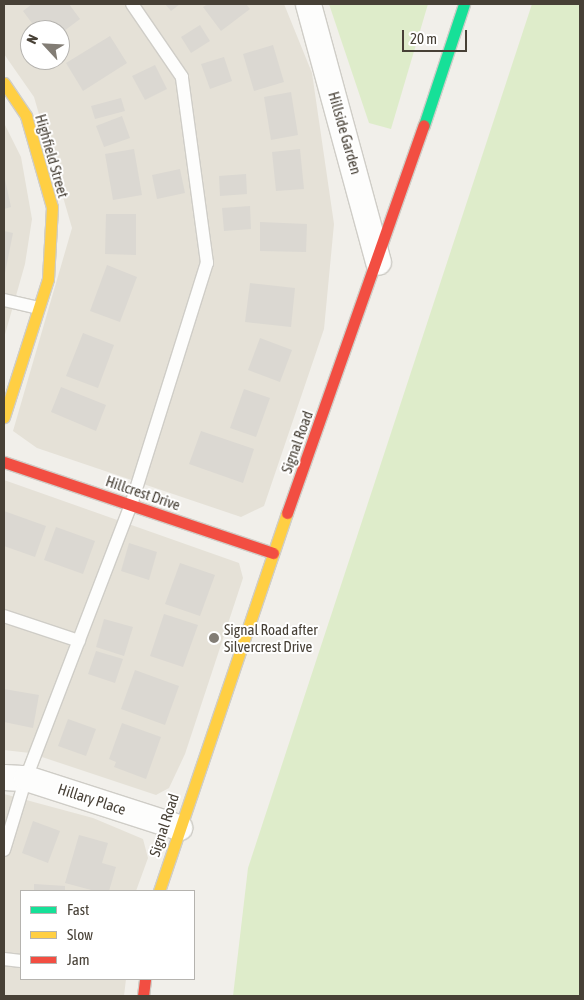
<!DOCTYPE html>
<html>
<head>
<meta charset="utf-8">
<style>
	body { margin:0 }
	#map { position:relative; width:584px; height:1000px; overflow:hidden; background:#f1efea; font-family:"Asap Condensed",sans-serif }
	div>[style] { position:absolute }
	.residential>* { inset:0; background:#e5e1d7 }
	.green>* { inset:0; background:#deecca }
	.building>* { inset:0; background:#dbd8d2 }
	.roads { filter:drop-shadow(1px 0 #cfcdc7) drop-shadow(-1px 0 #cfcdc7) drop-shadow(0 1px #cfcdc7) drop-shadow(0 -1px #cfcdc7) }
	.lane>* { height:12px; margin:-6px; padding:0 6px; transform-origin:6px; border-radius:6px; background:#fdfdfc }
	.street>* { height:25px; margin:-12.5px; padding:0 12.5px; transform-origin:12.5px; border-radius:12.5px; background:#fdfdfc }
	.fast>* { height:11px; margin:-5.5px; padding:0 5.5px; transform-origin:5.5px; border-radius:5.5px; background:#16e098 }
	.slow>* { height:11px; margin:-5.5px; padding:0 5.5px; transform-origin:5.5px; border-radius:5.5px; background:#ffcf43 }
	.jam>* { height:11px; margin:-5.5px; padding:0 5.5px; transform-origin:5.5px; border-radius:5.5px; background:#f24e42 }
	.dots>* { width:14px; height:14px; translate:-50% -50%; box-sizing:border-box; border:2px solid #fff; border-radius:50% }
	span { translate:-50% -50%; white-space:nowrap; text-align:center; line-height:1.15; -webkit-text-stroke:4px #fff; paint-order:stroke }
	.street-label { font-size:15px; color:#474036 }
	.poi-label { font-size:15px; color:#474036 }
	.left { translate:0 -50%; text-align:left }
	.frame { position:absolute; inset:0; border:5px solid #474036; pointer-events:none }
	.legend { position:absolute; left:20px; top:890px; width:175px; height:90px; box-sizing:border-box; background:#fff; border:1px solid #b5b3af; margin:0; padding:6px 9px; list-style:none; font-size:15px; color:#474036 }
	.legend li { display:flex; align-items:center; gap:10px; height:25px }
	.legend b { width:25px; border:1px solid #b5b3af }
	.north { position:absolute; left:20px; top:20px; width:50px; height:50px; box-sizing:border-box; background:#fff; border:1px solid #b5b3af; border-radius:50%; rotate:295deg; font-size:14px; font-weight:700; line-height:20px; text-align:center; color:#474036 }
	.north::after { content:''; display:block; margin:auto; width:18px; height:22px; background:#827d75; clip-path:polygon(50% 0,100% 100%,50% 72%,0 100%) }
	.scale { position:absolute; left:402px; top:30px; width:65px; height:22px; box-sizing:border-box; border:2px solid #474036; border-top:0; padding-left:6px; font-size:15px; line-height:18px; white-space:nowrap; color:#474036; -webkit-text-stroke:4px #fff; paint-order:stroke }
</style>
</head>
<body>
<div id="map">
	<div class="residential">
		<i style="clip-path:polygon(evenodd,4px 4px,284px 4px,312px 73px,334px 224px,324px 329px,264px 506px,241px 517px,37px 448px,13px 431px,72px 228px,34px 97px,4px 54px,4px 4px,30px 30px,60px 30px,60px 60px,30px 60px,30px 30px)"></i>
		<i style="clip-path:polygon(4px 123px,21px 157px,32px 219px,25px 264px,4px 338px)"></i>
		<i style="clip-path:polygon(4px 480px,239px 563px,243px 578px,185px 754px,169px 788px,156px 795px,30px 753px,4px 750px)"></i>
		<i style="clip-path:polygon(4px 794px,93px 818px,143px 839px,148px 858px,136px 891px,21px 891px,21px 979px,126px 979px,124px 996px,4px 996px)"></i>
	</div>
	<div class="green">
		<i style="clip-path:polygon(329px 4px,428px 4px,391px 129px,369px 123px)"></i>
		<i style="clip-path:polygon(532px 4px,580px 4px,580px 996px,233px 996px,248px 868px)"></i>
	</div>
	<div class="building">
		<i style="clip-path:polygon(32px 4px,69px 4px,80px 19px,60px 34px,60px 30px,37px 30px,23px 11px)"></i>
		<i style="clip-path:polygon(165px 4px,180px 4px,171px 11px)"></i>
		<i style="clip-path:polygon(208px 4px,246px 4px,250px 9px,221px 31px,203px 7px)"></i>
		<i style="clip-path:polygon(200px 25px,210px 41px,191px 53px,181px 37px)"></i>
		<i style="clip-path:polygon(110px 36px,127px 63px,83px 91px,66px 63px)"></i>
		<i style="clip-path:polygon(273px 45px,284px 82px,254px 91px,243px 54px)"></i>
		<i style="clip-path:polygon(224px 57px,232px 81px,210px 89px,201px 64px)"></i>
		<i style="clip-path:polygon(155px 65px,167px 89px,145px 100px,132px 76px)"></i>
		<i style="clip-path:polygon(291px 92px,298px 135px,271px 140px,264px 97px)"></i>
		<i style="clip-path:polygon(121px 98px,125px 111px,95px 119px,91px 106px)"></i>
		<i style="clip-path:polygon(122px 116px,130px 138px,104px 147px,96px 126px)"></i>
		<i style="clip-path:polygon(134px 149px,142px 195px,113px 200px,105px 154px)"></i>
		<i style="clip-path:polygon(300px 149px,304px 189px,276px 191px,272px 152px)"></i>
		<i style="clip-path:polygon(180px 169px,185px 193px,157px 199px,152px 175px)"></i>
		<i style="clip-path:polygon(246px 174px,247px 194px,220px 196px,219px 176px)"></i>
		<i style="clip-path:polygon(4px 175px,11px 207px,4px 209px)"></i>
		<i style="clip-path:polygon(250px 206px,251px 229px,224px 231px,222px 208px)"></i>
		<i style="clip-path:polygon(106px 214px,136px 214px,136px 255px,105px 254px)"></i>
		<i style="clip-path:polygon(260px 222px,307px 224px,306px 252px,260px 251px)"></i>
		<i style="clip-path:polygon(4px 231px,13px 233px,5px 273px,4px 273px)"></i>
		<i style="clip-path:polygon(107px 265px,137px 277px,120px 322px,90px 311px)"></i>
		<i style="clip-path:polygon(250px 283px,295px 288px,291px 327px,245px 322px)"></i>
		<i style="clip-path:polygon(83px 333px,114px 345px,98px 388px,66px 376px)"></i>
		<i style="clip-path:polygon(260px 338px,292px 350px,280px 382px,248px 370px)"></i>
		<i style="clip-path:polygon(61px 387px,106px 405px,96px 431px,51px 412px)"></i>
		<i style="clip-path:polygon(244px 389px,270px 398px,256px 437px,230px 428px)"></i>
		<i style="clip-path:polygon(201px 431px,254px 449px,243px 483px,189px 464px)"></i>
		<i style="clip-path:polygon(4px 511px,46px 526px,35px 557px,4px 546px)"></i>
		<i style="clip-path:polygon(56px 527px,95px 541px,83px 574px,44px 560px)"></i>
		<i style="clip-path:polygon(129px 543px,157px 552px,149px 580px,121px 571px)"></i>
		<i style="clip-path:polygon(180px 563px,215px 575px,200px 616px,165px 604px)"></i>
		<i style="clip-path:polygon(164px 614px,198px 625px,183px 667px,150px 656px)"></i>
		<i style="clip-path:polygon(104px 619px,133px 627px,124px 656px,96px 647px)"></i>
		<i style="clip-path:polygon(96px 651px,123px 659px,115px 683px,88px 674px)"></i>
		<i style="clip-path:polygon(135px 670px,179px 686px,165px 725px,121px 709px)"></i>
		<i style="clip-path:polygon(4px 689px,39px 695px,33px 728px,4px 722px)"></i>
		<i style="clip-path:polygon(68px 719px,96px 729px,86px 756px,58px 746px)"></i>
		<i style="clip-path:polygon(122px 723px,161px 737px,146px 779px,114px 767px,116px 762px,109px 759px)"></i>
		<i style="clip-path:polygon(33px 821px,60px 831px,48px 863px,22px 853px)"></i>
		<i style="clip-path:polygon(79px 835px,108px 843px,102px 863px,116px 867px,109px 891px,95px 891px,65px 883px)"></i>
		<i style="clip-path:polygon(34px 884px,65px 886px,65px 891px,34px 891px)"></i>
	</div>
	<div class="roads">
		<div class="lane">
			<i style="left:4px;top:300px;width:35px;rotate:13deg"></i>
			<i style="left:4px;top:616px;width:79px;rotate:18.4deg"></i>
			<i style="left:4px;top:850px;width:75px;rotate:-73deg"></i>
			<i style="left:26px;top:778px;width:292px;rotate:-69deg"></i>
			<i style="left:131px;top:505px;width:254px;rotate:-72.6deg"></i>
			<i style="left:207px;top:263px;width:188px;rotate:-97.7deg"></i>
			<i style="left:182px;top:77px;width:88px;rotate:-124.4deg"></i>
			<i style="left:4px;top:959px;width:17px;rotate:7deg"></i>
		</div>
		<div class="street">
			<i style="left:308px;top:4px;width:267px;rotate:74.8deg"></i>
			<i style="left:4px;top:777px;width:22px;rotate:3deg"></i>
			<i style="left:26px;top:778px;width:161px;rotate:17.8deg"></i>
		</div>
		<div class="fast">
			<i style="left:424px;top:125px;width:127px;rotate:-71.7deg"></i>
		</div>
		<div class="slow">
			<i style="left:4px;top:83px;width:40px;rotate:56deg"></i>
			<i style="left:26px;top:116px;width:95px;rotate:74.1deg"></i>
			<i style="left:52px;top:207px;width:72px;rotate:93.2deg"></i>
			<i style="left:48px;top:279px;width:145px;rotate:107.7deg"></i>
			<i style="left:159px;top:891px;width:399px;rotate:-71.3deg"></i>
		</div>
		<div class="jam">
			<i style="left:4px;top:462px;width:284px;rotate:18.7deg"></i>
			<i style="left:287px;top:513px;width:411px;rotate:-70.6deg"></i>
			<i style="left:143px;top:996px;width:17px;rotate:-83deg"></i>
		</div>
	</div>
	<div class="dots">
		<i style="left:214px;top:638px;background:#827d75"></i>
	</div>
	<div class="street-label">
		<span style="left:345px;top:133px;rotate:74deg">Hillside Garden</span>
		<span style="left:52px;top:156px;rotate:74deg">Highfield Street</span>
		<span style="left:297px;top:442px;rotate:-70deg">Signal Road</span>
		<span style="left:143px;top:493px;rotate:19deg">Hillcrest Drive</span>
		<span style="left:92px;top:799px;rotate:18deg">Hillary Place</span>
		<span style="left:164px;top:825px;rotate:-72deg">Signal Road</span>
	</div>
	<div class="poi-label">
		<span class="left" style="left:224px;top:638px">Signal Road after<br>Silvercrest Drive</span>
	</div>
	<div class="frame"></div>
	<ul class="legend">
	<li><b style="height:6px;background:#16e098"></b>Fast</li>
	<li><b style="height:6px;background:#ffcf43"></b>Slow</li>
	<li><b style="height:6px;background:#f24e42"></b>Jam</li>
	</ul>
	<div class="north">N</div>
	<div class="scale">20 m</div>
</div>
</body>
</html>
